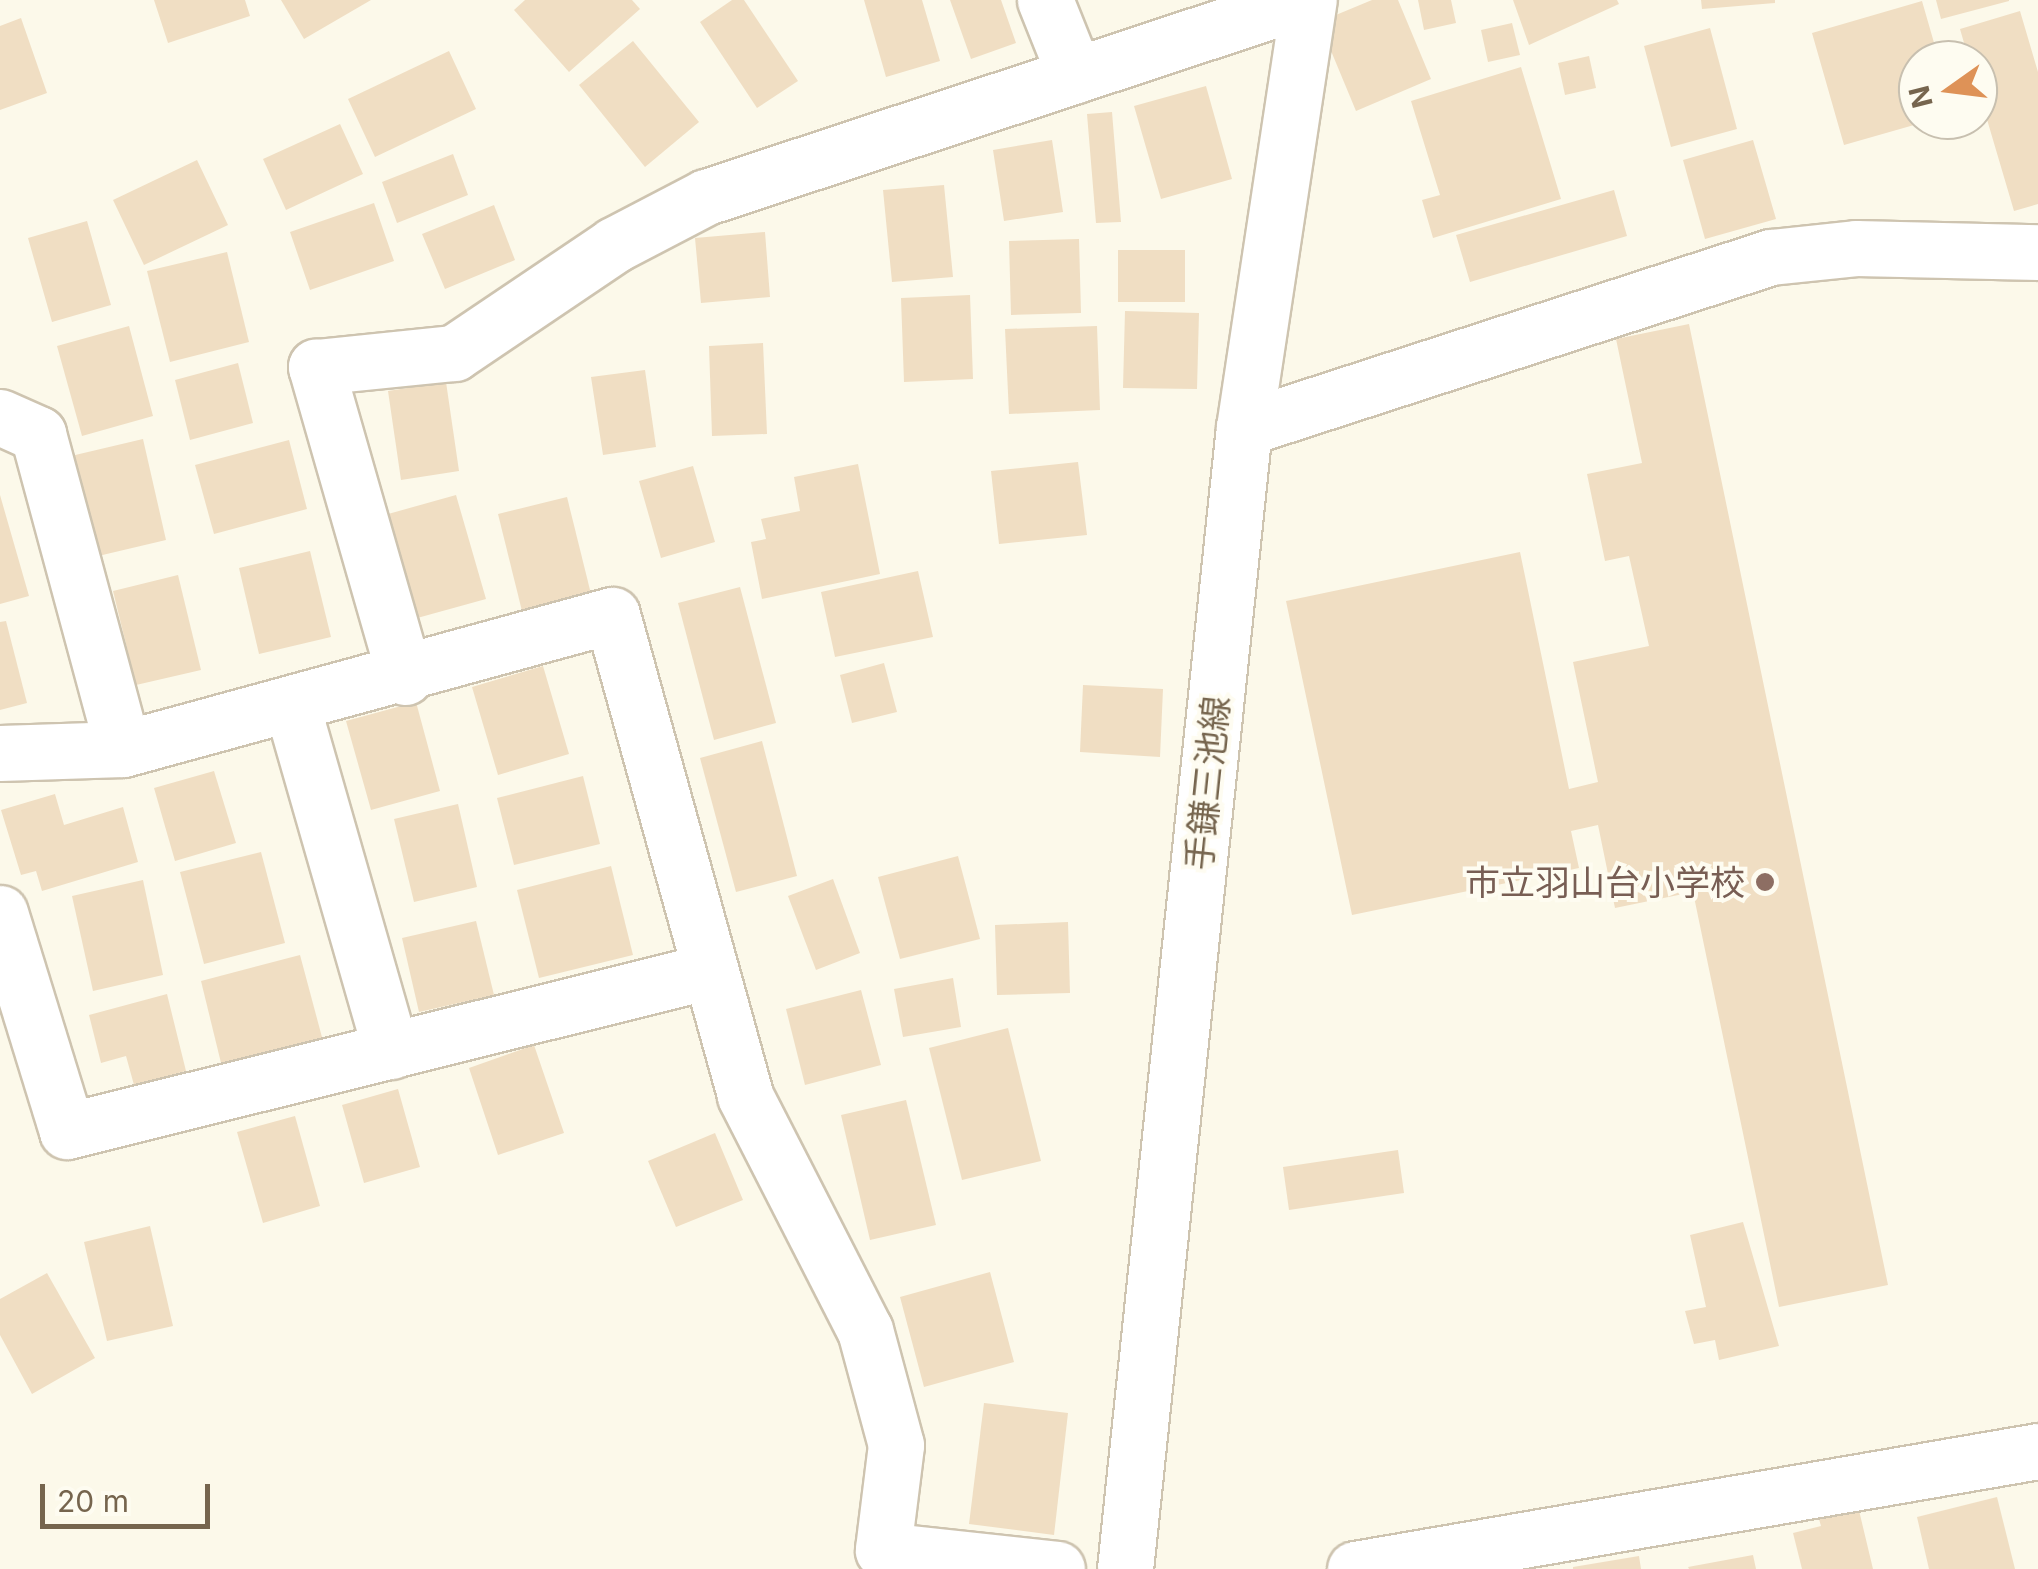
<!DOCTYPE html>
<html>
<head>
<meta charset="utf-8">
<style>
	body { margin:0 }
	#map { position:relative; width:2038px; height:1569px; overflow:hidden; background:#fcf9ea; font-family:Inter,"Noto Sans JP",sans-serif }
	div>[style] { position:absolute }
	.building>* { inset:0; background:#f0dec3 }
	.roads { filter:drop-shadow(2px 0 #cec4b0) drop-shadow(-2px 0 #cec4b0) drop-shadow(0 2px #cec4b0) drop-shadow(0 -2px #cec4b0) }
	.street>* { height:55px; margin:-27.5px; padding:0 27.5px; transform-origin:27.5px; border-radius:27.5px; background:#fff }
	.secondary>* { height:55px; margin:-27.5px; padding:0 27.5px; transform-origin:27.5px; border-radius:27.5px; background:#fff }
	.dots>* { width:28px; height:28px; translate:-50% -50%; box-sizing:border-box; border:5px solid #fefcf1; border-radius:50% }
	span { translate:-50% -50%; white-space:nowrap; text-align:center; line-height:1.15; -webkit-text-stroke:8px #fefcf1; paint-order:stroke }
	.street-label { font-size:35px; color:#76654e }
	.education-label { font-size:35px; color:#785e54 }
	.right { translate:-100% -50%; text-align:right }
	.north { position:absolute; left:1898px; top:40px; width:100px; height:100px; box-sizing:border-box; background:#fefcf1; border:2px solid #c8c0b0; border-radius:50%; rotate:256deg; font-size:28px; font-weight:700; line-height:40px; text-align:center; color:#76654e }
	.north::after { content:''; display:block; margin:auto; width:35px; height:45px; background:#de9257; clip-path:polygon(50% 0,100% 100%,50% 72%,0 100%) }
	.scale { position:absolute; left:40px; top:1484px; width:170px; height:45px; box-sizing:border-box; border:5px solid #76654e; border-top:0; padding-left:12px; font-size:30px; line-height:35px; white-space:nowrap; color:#76654e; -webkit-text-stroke:8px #fefcf1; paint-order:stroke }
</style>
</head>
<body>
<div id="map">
	<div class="building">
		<i style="clip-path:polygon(154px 0,245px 0,250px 16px,168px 43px)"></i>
		<i style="clip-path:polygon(281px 0,371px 0,304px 39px)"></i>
		<i style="clip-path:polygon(525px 0,632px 0,640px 9px,569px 72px,514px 10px)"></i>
		<i style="clip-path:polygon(732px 0,744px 0,798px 81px,757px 108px,700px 22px)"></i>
		<i style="clip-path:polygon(864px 0,922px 0,940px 61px,886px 77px)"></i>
		<i style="clip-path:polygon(950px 0,1001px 0,1016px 43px,971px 59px)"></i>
		<i style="clip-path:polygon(1372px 0,1398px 0,1431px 79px,1356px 111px,1319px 22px)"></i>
		<i style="clip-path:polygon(1418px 0,1451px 0,1456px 23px,1424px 30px)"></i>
		<i style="clip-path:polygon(1513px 0,1617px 0,1619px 4px,1529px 45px)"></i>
		<i style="clip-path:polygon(1701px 0,1775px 0,1775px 3px,1702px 9px)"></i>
		<i style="clip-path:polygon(1936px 0,2009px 0,2009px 1px,1941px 19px)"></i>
		<i style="clip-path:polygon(1922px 1px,1939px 60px,1918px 60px,1918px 120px,1928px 121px,1844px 145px,1812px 33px)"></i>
		<i style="clip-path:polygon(2020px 11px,2038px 72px,2038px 204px,2014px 211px,1978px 89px,1978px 60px,1969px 60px,1960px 29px)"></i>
		<i style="clip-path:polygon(21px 18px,47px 93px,0 110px,0 26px)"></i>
		<i style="clip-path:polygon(1512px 23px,1520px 55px,1488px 62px,1481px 30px)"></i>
		<i style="clip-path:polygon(1710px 28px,1737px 129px,1671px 147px,1644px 46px)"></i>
		<i style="clip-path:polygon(633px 41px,699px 122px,645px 167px,579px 85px)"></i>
		<i style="clip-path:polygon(449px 51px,476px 109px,375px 157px,348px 99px)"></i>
		<i style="clip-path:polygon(1589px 56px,1596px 88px,1565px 95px,1558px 63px)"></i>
		<i style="clip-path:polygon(1521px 67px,1561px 199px,1433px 238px,1422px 200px,1440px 195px,1411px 101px)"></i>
		<i style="clip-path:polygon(1206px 86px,1232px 179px,1161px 199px,1134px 106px)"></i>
		<i style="clip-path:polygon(1112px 112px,1121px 222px,1096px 223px,1087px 114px)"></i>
		<i style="clip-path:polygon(340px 124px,363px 174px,286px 210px,263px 159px)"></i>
		<i style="clip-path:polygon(1052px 140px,1063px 212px,1004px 221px,993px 150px)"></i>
		<i style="clip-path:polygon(1753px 140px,1776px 219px,1705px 239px,1683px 160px)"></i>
		<i style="clip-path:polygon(453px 154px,468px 195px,397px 223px,382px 182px)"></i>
		<i style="clip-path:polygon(197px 160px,228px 225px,144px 265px,113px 200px)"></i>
		<i style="clip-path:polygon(944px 185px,953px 277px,892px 282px,883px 190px)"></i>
		<i style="clip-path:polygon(1614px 190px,1627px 236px,1470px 282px,1456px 235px)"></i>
		<i style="clip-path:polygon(374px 203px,394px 261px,310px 290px,290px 232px)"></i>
		<i style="clip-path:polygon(494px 205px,515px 260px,445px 289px,422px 234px)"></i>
		<i style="clip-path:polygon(87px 221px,111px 305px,52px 322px,28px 238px)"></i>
		<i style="clip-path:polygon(765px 232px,770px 297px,701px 303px,695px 238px)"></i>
		<i style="clip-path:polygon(1079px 239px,1081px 313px,1011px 315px,1009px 241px)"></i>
		<i style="clip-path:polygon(1118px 250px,1185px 250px,1185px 302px,1118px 302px)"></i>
		<i style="clip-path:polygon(227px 252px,249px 342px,170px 362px,147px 271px)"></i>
		<i style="clip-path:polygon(970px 295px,973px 379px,904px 382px,901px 298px)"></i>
		<i style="clip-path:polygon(1125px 311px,1199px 313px,1197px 389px,1123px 388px)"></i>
		<i style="clip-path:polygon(1689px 324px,1888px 1285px,1779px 1307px,1693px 892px,1615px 908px,1598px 825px,1571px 831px,1579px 868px,1352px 915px,1286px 601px,1520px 552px,1569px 789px,1598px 782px,1573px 662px,1649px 646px,1629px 556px,1605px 561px,1587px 474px,1642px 463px,1616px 339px)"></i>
		<i style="clip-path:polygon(129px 326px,153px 416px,82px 436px,57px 346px)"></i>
		<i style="clip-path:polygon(1097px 326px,1100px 410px,1009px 414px,1005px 329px)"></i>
		<i style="clip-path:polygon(763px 343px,767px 434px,712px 436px,709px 346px)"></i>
		<i style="clip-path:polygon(238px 363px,253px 423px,190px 440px,175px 380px)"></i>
		<i style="clip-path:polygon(645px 370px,656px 447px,603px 455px,591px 377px)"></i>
		<i style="clip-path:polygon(446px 382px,459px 471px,401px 480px,388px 391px)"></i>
		<i style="clip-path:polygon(143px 439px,166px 540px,94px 557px,71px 456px)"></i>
		<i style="clip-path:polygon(289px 440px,307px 509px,214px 534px,195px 465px)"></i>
		<i style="clip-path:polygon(1078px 462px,1087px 535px,999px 544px,991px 471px)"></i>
		<i style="clip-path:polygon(858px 464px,880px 574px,762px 599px,751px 542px,766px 539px,761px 519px,800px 511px,794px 477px)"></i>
		<i style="clip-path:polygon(693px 466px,715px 542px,661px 558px,639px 481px)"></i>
		<i style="clip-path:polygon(0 495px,29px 596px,0 604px)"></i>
		<i style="clip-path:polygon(456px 495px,486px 599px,410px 620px,381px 516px)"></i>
		<i style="clip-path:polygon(567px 497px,591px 594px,522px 611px,498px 514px)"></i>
		<i style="clip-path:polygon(310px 551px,331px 637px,259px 654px,239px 568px)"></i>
		<i style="clip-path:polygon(918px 571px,933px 637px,835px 657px,821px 592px)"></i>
		<i style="clip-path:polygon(178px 575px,201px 670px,136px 685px,113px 591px)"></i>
		<i style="clip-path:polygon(740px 587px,776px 723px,714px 740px,678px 603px)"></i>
		<i style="clip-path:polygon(6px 621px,27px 703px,0 710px,0 622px)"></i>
		<i style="clip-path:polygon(884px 663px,897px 712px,852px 723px,840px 675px)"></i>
		<i style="clip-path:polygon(543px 666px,569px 754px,498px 775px,472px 687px)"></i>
		<i style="clip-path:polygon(1083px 685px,1163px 689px,1160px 757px,1080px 752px)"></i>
		<i style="clip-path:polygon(416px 702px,440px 791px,371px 810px,346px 721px)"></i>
		<i style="clip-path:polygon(762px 741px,797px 876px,736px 892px,700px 758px)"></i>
		<i style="clip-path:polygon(214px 771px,236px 843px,175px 861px,154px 788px)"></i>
		<i style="clip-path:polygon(583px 776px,600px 844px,514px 865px,497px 798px)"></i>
		<i style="clip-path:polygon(55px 794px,64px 825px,123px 807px,138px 862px,42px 891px,36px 871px,21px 875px,1px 810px)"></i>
		<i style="clip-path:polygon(458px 804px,477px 887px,414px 902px,394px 819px)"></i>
		<i style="clip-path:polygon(261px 852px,285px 943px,204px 964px,180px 872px)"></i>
		<i style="clip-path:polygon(958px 856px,980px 939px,900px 959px,878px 877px)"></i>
		<i style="clip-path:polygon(611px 866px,633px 955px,539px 978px,517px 890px)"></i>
		<i style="clip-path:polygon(833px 879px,860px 953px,816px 970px,788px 896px)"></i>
		<i style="clip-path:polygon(143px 880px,163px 975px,93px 991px,72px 896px)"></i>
		<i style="clip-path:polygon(476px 921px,494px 995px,419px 1012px,402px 938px)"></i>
		<i style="clip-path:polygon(1068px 922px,1070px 993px,997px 995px,995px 925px)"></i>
		<i style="clip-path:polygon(300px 955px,323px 1041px,222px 1067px,201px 981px)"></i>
		<i style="clip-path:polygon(953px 978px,961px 1027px,903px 1037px,894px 989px)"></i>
		<i style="clip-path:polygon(861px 990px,881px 1065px,805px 1085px,786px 1009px)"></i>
		<i style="clip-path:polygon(167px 994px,186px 1071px,134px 1085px,126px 1056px,101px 1063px,89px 1015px)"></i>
		<i style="clip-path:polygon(1008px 1028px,1041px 1161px,962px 1180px,929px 1048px)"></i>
		<i style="clip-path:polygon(534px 1045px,564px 1133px,498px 1155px,469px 1068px)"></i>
		<i style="clip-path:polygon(398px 1089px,420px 1167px,364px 1183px,342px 1105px)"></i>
		<i style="clip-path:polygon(906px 1100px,936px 1225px,870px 1240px,841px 1115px)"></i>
		<i style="clip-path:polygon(295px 1116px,320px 1206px,263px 1223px,237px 1132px)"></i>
		<i style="clip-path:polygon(715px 1133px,743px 1200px,676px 1227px,648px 1161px)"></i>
		<i style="clip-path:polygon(1398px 1150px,1404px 1193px,1289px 1210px,1283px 1167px)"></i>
		<i style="clip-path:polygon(1743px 1222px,1779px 1346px,1719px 1360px,1715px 1340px,1694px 1344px,1685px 1311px,1706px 1307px,1690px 1235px)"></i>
		<i style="clip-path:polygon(150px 1226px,173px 1326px,107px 1341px,84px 1242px)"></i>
		<i style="clip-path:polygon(990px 1272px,1014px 1362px,924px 1387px,900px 1297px)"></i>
		<i style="clip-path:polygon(47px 1273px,95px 1358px,32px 1394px,0 1335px,0 1299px)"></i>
		<i style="clip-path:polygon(984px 1403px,1068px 1413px,1054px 1535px,969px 1524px)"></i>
		<i style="clip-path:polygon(1997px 1497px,2015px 1569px,1929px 1569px,1917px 1517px)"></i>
		<i style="clip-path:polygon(1857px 1502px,1873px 1569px,1802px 1569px,1793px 1533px,1821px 1526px,1817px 1512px)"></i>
		<i style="clip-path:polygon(1753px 1555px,1756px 1569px,1689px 1569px,1688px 1567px)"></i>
		<i style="clip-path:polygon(1639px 1556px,1641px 1569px,1573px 1569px,1573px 1567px)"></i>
	</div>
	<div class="roads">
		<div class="street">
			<i style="left:1045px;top:0;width:81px;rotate:68.2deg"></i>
			<i style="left:0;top:417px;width:42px;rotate:24.1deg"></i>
			<i style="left:38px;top:434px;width:326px;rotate:74.9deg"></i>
			<i style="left:1244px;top:428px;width:554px;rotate:-17.98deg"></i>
			<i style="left:1771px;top:257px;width:85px;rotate:-6deg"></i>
			<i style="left:1856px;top:248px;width:182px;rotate:1.3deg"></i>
			<i style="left:405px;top:677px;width:323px;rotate:-106deg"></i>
			<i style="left:316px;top:367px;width:139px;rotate:-5.8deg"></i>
			<i style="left:454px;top:353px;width:193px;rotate:-34deg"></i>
			<i style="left:614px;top:245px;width:104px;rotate:-27.6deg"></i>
			<i style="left:706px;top:197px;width:629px;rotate:-18.26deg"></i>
			<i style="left:292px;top:706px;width:359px;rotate:74deg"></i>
			<i style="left:0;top:753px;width:123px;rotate:-1.9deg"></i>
			<i style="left:123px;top:749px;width:507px;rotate:-15.32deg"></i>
			<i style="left:612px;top:615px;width:499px;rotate:74.5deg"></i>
			<i style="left:745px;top:1096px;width:263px;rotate:62.9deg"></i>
			<i style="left:865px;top:1330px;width:119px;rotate:74.9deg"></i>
			<i style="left:896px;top:1445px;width:106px;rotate:97.1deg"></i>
			<i style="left:883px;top:1550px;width:175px;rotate:6.2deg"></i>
			<i style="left:0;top:913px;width:228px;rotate:72.9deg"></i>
			<i style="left:67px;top:1131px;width:658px;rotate:-13.99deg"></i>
			<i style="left:1355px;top:1569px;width:693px;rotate:-9.8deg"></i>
		</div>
		<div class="secondary">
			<i style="left:1125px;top:1569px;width:1147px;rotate:-84.05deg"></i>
			<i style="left:1244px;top:428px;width:433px;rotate:-81.4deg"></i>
		</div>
	</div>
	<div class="dots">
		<i style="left:1765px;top:882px;background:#8d6e63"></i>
	</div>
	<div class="street-label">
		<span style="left:1207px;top:783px;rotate:-84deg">手鎌三池線</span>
	</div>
	<div class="education-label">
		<span class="right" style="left:1745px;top:882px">市立羽山台小学校</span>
	</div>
	<div class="north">N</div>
	<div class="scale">20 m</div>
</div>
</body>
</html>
